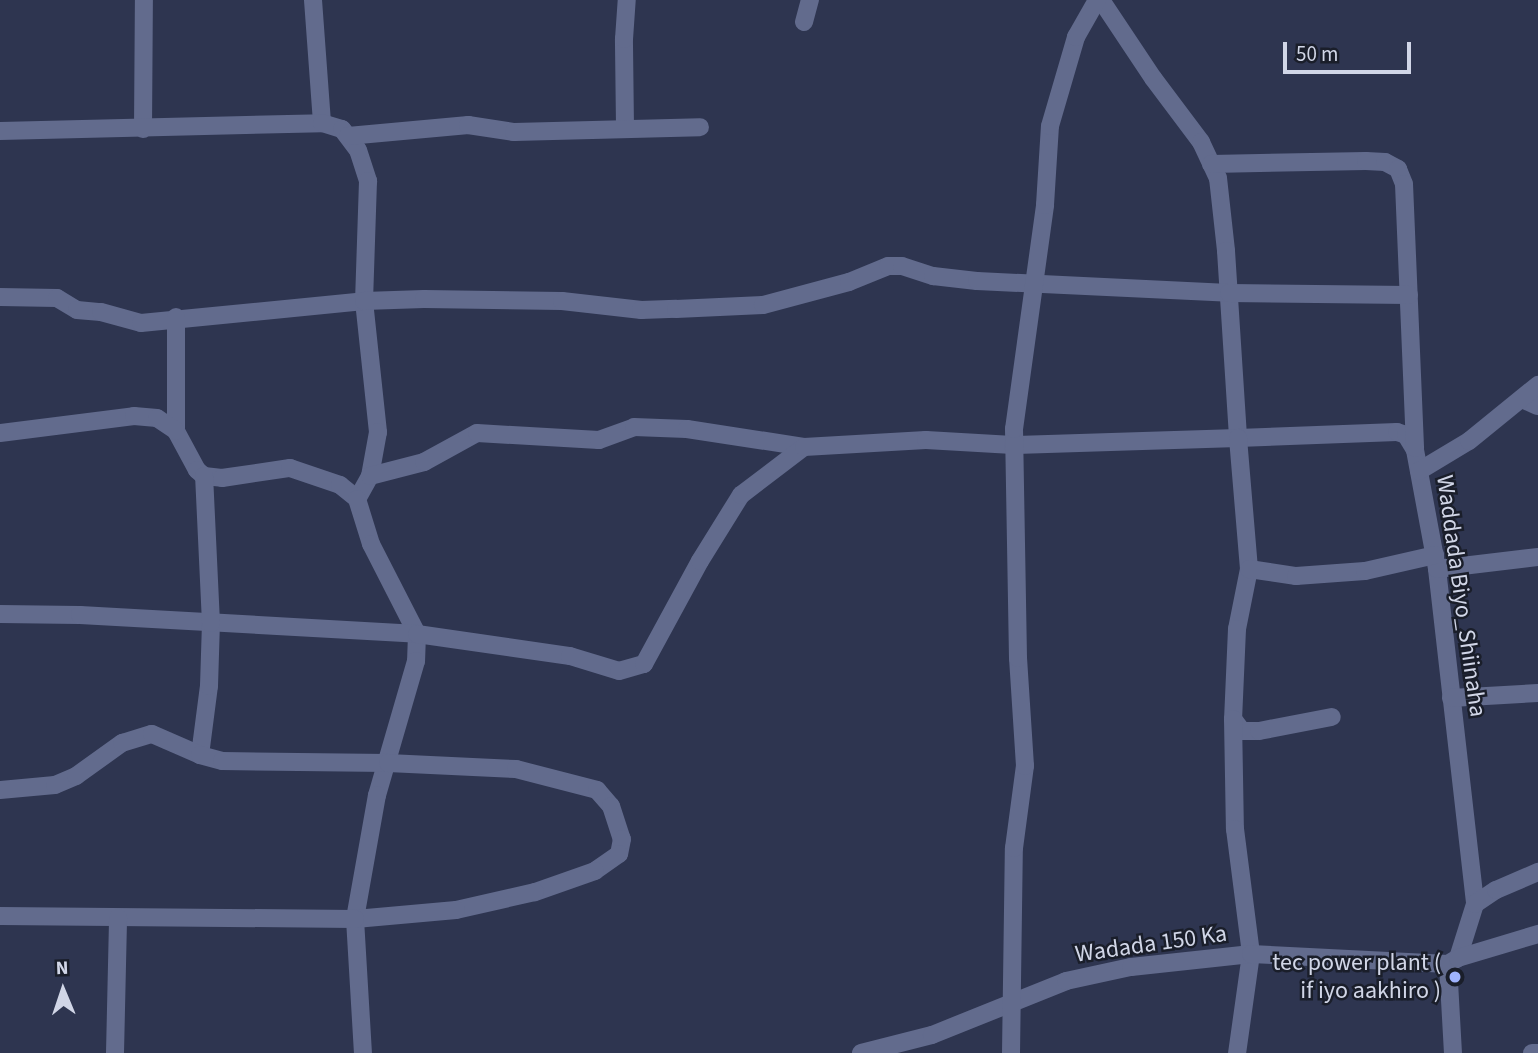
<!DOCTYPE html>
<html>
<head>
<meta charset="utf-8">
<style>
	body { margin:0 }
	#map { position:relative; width:1538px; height:1053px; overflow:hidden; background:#2e3550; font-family:"Source Sans 3",sans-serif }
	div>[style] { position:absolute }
	.minor>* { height:18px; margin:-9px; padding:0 9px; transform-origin:9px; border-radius:9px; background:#626b8d }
	.dots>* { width:19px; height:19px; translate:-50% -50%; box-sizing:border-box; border:4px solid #1a1e2a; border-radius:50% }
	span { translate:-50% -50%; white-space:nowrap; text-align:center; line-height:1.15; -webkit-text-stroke:5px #1a1e2a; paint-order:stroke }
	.street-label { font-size:24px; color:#d1d6e7 }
	.poi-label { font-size:24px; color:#d1d6e7 }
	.right { translate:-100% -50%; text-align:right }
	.north { position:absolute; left:28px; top:955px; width:70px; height:70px; -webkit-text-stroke:5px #1a1e2a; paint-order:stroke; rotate:358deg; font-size:19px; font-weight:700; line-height:28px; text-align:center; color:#d1d6e7 }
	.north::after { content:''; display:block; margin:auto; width:24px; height:32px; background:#d1d6e7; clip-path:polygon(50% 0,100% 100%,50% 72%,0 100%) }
	.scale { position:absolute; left:1283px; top:42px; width:128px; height:32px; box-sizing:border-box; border:4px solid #d1d6e7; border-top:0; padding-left:9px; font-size:21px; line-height:24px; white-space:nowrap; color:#d1d6e7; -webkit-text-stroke:5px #1a1e2a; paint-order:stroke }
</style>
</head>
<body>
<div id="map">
	<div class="minor">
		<i style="left:313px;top:0;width:123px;rotate:85.8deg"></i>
		<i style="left:1101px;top:0;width:94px;rotate:56.3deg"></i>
		<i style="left:1153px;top:78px;width:80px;rotate:53.1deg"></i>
		<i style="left:1201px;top:142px;width:40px;rotate:65deg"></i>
		<i style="left:1218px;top:178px;width:73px;rotate:83.7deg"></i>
		<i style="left:1226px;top:251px;width:187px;rotate:86.3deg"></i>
		<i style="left:1238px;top:438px;width:159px;rotate:-2.2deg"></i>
		<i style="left:1397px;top:432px;width:9px;rotate:18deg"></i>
		<i style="left:1406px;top:435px;width:17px;rotate:59deg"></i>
		<i style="left:1415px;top:450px;width:121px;rotate:79.5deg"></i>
		<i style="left:1437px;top:569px;width:337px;rotate:83.5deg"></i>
		<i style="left:804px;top:22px;width:23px;rotate:-75deg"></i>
		<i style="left:625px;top:127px;width:88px;rotate:-90.7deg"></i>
		<i style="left:624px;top:39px;width:39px;rotate:-86deg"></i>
		<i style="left:143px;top:129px;width:129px;rotate:-89.6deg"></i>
		<i style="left:0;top:131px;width:322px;rotate:-1.4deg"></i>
		<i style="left:322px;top:123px;width:21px;rotate:17deg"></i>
		<i style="left:342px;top:129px;width:26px;rotate:53deg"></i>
		<i style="left:358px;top:150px;width:33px;rotate:72deg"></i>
		<i style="left:368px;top:181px;width:120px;rotate:91.9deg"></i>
		<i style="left:364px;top:301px;width:132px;rotate:83.9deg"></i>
		<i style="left:378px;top:432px;width:45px;rotate:100.3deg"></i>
		<i style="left:370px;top:476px;width:26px;rotate:119deg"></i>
		<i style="left:348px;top:136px;width:121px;rotate:-5.2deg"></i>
		<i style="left:468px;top:125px;width:47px;rotate:8.7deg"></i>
		<i style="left:514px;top:132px;width:186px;rotate:-1.5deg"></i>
		<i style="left:1211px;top:164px;width:155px;rotate:-1.1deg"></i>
		<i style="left:1366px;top:161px;width:19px;rotate:3deg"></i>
		<i style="left:1385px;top:162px;width:15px;rotate:28deg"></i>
		<i style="left:1398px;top:169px;width:16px;rotate:68deg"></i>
		<i style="left:1404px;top:184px;width:264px;rotate:87.6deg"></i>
		<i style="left:0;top:297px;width:57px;rotate:1deg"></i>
		<i style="left:57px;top:298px;width:23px;rotate:31deg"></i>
		<i style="left:77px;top:310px;width:24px;rotate:5deg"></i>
		<i style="left:101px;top:312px;width:41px;rotate:15.4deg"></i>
		<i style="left:141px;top:323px;width:224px;rotate:-5.6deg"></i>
		<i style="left:364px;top:301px;width:60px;rotate:-1.9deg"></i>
		<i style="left:424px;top:299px;width:138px;rotate:0.8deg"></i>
		<i style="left:562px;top:301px;width:80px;rotate:6.5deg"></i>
		<i style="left:641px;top:310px;width:35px;rotate:-2deg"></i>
		<i style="left:676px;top:309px;width:87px;rotate:-2.6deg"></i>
		<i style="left:763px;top:305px;width:89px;rotate:-15deg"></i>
		<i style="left:849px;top:282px;width:42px;rotate:-22.3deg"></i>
		<i style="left:888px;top:266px;width:14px"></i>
		<i style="left:902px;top:266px;width:33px;rotate:18deg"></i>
		<i style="left:933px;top:276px;width:44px;rotate:6.5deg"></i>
		<i style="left:977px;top:281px;width:252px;rotate:2.7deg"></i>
		<i style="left:1229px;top:293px;width:180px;rotate:0.6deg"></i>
		<i style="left:176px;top:317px;width:114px;rotate:90deg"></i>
		<i style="left:176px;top:431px;width:44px;rotate:61.7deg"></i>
		<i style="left:197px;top:470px;width:9px;rotate:41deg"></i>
		<i style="left:204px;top:476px;width:18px;rotate:6deg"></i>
		<i style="left:222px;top:478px;width:69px;rotate:-8.4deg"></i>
		<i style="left:290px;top:468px;width:53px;rotate:18.8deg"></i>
		<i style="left:340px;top:485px;width:22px;rotate:39deg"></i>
		<i style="left:357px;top:499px;width:47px;rotate:72.7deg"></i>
		<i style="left:371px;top:544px;width:101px;rotate:62.9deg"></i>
		<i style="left:417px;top:634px;width:27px;rotate:92deg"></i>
		<i style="left:416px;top:661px;width:140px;rotate:106.2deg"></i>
		<i style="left:377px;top:795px;width:126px;rotate:100.1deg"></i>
		<i style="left:355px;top:919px;width:134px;rotate:86.6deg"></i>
		<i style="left:1522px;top:399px;width:17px;rotate:24deg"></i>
		<i style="left:0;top:433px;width:135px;rotate:-7.2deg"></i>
		<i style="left:134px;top:416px;width:23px;rotate:5deg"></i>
		<i style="left:157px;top:418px;width:23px;rotate:34deg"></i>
		<i style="left:1419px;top:471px;width:58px;rotate:-31deg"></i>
		<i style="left:1469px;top:441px;width:89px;rotate:-39.1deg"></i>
		<i style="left:370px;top:476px;width:56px;rotate:-14.5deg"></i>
		<i style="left:424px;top:462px;width:60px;rotate:-28.7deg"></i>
		<i style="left:477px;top:433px;width:122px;rotate:3.3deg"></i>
		<i style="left:599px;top:440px;width:37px;rotate:-20deg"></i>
		<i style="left:634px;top:427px;width:53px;rotate:2.2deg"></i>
		<i style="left:687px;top:429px;width:118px;rotate:8.7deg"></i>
		<i style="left:1249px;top:569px;width:61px;rotate:101.3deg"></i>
		<i style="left:1237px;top:629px;width:90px;rotate:92.5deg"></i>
		<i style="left:1233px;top:719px;width:15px;rotate:53deg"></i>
		<i style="left:1242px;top:731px;width:17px"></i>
		<i style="left:1259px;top:731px;width:74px;rotate:-10.9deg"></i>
		<i style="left:1437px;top:569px;width:102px;rotate:-6.8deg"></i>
		<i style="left:0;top:614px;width:80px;rotate:0.7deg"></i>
		<i style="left:80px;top:615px;width:338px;rotate:3.2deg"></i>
		<i style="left:417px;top:634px;width:155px;rotate:8.2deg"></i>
		<i style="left:570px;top:656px;width:51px;rotate:17deg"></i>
		<i style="left:619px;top:671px;width:26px;rotate:-16deg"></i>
		<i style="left:644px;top:664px;width:117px;rotate:-61.5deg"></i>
		<i style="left:700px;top:561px;width:78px;rotate:-58.2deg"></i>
		<i style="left:741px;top:495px;width:79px;rotate:-37.3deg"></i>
		<i style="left:804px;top:447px;width:122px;rotate:-3.3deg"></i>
		<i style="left:926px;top:440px;width:87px;rotate:3.3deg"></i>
		<i style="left:1013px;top:445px;width:225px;rotate:-1.8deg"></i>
		<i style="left:1238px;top:438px;width:131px;rotate:85.2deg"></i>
		<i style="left:1249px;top:569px;width:48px;rotate:8.5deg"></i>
		<i style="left:1296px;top:576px;width:69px;rotate:-4.1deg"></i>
		<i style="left:1365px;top:571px;width:72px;rotate:-12.9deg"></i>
		<i style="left:1451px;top:698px;width:87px;rotate:-3.3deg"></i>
		<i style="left:1233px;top:719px;width:110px;rotate:89deg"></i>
		<i style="left:1235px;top:829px;width:126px;rotate:82.7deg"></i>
		<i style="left:1251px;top:954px;width:100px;rotate:98deg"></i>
		<i style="left:200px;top:755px;width:70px;rotate:-82.6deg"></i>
		<i style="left:209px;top:686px;width:63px;rotate:-88.2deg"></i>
		<i style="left:211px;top:623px;width:147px;rotate:-92.7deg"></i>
		<i style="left:0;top:790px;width:55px;rotate:-5.2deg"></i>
		<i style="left:55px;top:785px;width:23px;rotate:-23deg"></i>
		<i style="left:76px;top:776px;width:57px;rotate:-35.7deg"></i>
		<i style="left:122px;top:743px;width:31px;rotate:-17deg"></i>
		<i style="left:152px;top:734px;width:52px;rotate:23.6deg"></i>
		<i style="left:200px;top:755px;width:23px;rotate:15deg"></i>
		<i style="left:222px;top:761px;width:166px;rotate:0.7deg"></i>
		<i style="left:388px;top:763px;width:128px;rotate:2.7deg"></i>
		<i style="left:516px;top:769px;width:84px;rotate:14.5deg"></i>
		<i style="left:597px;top:790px;width:21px;rotate:49deg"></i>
		<i style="left:611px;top:806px;width:35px;rotate:72deg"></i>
		<i style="left:622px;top:839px;width:15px;rotate:101deg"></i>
		<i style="left:619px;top:854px;width:29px;rotate:145deg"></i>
		<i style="left:595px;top:871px;width:64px;rotate:160.7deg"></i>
		<i style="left:535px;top:892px;width:81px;rotate:167.2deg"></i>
		<i style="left:456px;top:910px;width:101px;rotate:174.9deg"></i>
		<i style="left:355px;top:919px;width:355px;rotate:-179.5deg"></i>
		<i style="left:1458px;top:958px;width:57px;rotate:-72.5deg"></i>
		<i style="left:1475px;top:904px;width:25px;rotate:-34deg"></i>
		<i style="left:1496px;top:890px;width:46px;rotate:-23.2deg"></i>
		<i style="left:1448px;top:964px;width:89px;rotate:86.8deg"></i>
		<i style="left:115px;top:1053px;width:135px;rotate:-88.7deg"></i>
		<i style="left:861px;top:1053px;width:73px;rotate:-14.2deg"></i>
		<i style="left:932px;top:1035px;width:144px;rotate:-21.9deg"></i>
		<i style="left:1066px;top:981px;width:66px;rotate:-12.2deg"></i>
		<i style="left:1131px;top:967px;width:121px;rotate:-6.2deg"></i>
		<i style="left:1251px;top:954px;width:197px;rotate:2.9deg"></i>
		<i style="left:1448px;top:964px;width:12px;rotate:-31deg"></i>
		<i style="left:1458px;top:958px;width:84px;rotate:-16.7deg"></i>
		<i style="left:1011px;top:1053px;width:205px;rotate:-89.2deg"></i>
		<i style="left:1014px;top:848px;width:83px;rotate:-82.4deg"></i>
		<i style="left:1025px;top:766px;width:108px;rotate:-93.7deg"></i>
		<i style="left:1018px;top:658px;width:229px;rotate:-91deg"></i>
		<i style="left:1014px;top:429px;width:226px;rotate:-82.1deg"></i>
		<i style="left:1045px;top:205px;width:79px;rotate:-86.4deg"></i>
		<i style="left:1050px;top:126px;width:93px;rotate:-73.7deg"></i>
		<i style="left:1076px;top:37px;width:43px;rotate:-60.4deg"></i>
		<i style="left:1532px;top:1053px;width:6px"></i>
	</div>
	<div class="dots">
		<i style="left:1455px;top:977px;background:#9fb3fd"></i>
	</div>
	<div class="street-label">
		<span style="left:1461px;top:596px;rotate:82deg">Waddada Biyo_Shiinaha</span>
		<span style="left:1151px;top:944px;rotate:-8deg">Wadada 150 Ka</span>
	</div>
	<div class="poi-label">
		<span class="right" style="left:1441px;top:977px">tec power plant (<br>if iyo aakhiro )</span>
	</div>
	<div class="north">N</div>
	<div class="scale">50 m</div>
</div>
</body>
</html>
